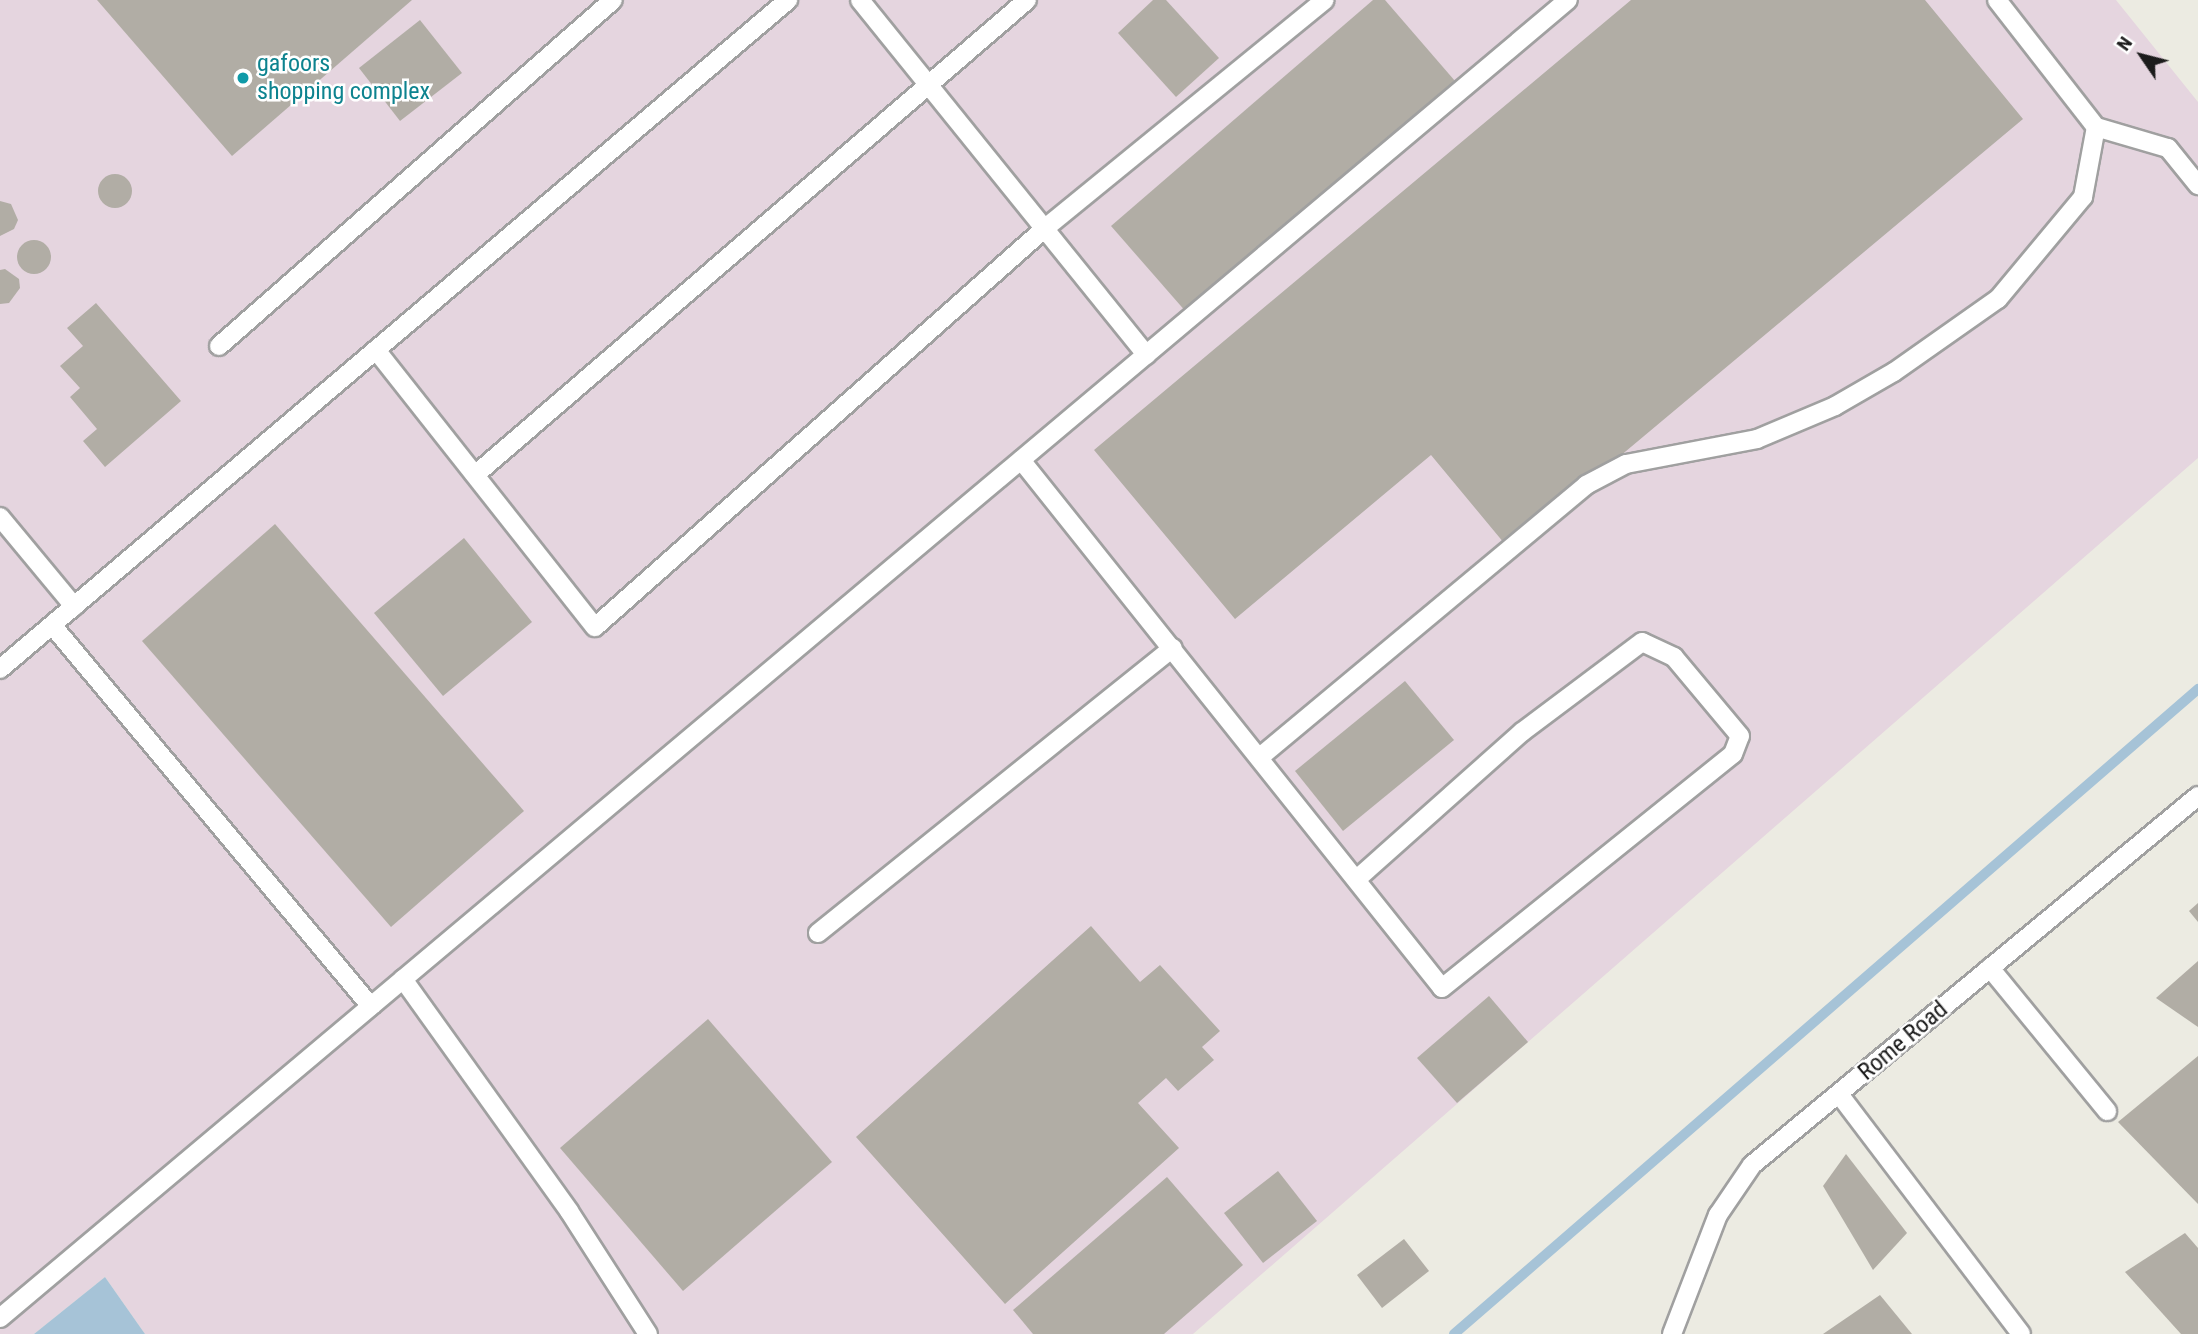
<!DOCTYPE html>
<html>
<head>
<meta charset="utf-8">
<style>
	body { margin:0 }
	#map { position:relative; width:2198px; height:1334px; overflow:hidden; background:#ecebe2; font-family:"Roboto Condensed",sans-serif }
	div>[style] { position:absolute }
	.industrial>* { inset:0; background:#e5d5df }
	.water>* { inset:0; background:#a6c3d7 }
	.stream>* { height:10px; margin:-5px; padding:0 5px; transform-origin:5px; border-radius:5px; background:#a6c3d7 }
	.building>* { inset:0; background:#b1ada5 }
	.round { border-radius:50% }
	.roads { filter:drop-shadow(2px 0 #a0a0a0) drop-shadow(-2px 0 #a0a0a0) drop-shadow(0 2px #a0a0a0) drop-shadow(0 -2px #a0a0a0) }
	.lane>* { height:18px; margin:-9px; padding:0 9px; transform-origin:9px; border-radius:9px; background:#fff }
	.dots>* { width:19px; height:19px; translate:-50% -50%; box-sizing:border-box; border:4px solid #fff; border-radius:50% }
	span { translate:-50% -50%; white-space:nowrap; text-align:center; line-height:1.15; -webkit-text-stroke:5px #fff; paint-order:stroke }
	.culture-label { font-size:24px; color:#0d838f }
	.left { translate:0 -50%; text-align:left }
	.street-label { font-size:24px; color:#1c1c1c }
	.north { position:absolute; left:2107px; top:21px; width:70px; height:70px; -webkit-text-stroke:5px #fff; paint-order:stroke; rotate:305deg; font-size:19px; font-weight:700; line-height:28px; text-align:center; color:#1c1c1c }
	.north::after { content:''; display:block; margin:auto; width:24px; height:32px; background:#1c1c1c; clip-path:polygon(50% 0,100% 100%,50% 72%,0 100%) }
</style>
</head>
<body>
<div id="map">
	<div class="industrial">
		<i style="clip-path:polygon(0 0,2116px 0,2198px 102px,2198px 458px,1193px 1334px,145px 1334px,105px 1277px,34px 1334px,0 1334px)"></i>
	</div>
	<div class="water">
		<i style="clip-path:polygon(105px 1277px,145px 1334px,34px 1334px)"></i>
	</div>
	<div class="stream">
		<i style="left:1454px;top:1334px;width:985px;rotate:-40.92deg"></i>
	</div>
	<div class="building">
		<i style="clip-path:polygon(97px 0,412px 0,232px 156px)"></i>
		<i style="clip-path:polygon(1153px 0,1166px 0,1219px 58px,1176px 97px,1118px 33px)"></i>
		<i style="clip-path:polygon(1373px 0,1385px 0,1455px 81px,1187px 313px,1111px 226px)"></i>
		<i style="clip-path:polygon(1631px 0,1925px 0,2023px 119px,1509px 549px,1431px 455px,1235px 619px,1094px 450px)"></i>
		<i style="clip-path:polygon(420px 20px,462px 73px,400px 121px,359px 68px)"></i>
		<i class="round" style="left:98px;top:174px;width:34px;height:34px"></i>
		<i style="clip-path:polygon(0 201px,11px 204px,18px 220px,14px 229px,0 236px)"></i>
		<i class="round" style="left:17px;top:240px;width:34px;height:34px"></i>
		<i style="clip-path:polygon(5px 269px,19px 279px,20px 288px,9px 303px,0 304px,0 270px)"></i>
		<i style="clip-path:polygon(96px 303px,181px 401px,105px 467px,83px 441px,97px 429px,70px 397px,80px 388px,60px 366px,83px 346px,67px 328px)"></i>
		<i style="clip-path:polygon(275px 524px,524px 811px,391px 927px,142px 641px)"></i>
		<i style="clip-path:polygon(464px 538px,532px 622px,443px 696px,374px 613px)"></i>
		<i style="clip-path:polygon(1405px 681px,1454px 740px,1343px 831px,1295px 771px)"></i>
		<i style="clip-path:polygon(2198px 903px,2198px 922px,2189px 911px)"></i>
		<i style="clip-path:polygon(1091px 926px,1140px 982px,1160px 965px,1220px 1031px,1202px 1047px,1214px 1060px,1178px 1091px,1166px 1078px,1138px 1103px,1179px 1148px,1005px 1304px,856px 1137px)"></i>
		<i style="clip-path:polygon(2198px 961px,2198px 1027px,2156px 998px)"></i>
		<i style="clip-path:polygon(1489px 996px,1528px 1042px,1457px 1103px,1417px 1058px)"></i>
		<i style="clip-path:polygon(708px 1019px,832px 1162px,683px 1291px,560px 1148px)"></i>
		<i style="clip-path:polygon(2198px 1056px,2198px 1204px,2118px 1122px)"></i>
		<i style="clip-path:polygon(1846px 1154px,1907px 1233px,1873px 1270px,1823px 1186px)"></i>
		<i style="clip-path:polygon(1278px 1171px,1317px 1221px,1263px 1263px,1224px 1213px)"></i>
		<i style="clip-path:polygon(1167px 1177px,1243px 1265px,1164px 1334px,1033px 1334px,1013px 1310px)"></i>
		<i style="clip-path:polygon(2185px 1233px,2198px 1248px,2198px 1334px,2181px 1334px,2125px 1272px)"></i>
		<i style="clip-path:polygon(1404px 1239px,1429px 1271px,1382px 1308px,1357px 1275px)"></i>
		<i style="clip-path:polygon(1880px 1295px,1912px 1334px,1823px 1334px)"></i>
	</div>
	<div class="roads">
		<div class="lane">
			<i style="left:860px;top:0;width:456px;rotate:51.1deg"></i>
			<i style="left:1997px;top:0;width:161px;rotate:52.1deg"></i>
			<i style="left:2096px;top:127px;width:75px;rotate:16.3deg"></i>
			<i style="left:2168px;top:148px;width:48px;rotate:51deg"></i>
			<i style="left:219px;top:346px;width:524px;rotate:-41.29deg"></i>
			<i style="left:376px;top:350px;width:353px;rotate:51.7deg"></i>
			<i style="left:595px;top:627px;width:600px;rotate:-41.55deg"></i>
			<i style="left:1044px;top:229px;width:362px;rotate:-39.2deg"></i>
			<i style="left:1021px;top:460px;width:675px;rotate:51.43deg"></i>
			<i style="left:1442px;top:988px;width:373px;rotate:-38.8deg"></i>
			<i style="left:1733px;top:754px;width:19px;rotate:-69deg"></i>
			<i style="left:1740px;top:736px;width:103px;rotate:-129.9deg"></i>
			<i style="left:1674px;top:657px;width:35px;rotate:-155deg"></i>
			<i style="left:1642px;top:642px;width:150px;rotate:143.1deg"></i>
			<i style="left:1522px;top:732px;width:220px;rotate:138.3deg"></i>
			<i style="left:475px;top:475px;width:728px;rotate:-40.71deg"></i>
			<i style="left:0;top:517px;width:116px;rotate:50.3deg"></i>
			<i style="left:52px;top:625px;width:497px;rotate:50.1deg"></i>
			<i style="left:0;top:669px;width:1034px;rotate:-40.33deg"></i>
			<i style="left:1260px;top:757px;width:425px;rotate:-39.8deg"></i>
			<i style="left:1586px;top:485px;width:45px;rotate:-27.7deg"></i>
			<i style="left:1626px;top:464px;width:133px;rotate:-10.8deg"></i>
			<i style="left:1757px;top:439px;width:85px;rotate:-22.9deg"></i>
			<i style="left:1835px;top:406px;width:68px;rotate:-30deg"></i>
			<i style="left:1894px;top:372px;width:127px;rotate:-35.1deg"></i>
			<i style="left:1998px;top:299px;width:133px;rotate:-50.2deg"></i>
			<i style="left:2083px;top:197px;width:71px;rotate:-79.5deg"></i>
			<i style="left:818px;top:933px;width:455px;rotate:-38.8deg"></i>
			<i style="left:1990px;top:968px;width:185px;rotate:50.7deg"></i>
			<i style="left:403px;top:979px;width:285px;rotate:54.4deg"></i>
			<i style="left:569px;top:1211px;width:146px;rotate:57.3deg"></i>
			<i style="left:1839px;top:1094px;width:301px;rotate:52.8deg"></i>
			<i style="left:0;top:1318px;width:2048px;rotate:-40.05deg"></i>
			<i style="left:1672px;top:1334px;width:128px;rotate:-68.9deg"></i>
			<i style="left:1718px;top:1215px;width:60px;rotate:-55.8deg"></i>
			<i style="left:1752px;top:1165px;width:579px;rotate:-39.6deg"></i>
		</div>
	</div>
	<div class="dots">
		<i style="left:243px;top:78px;background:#0f9aa8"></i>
	</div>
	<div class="culture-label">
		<span class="left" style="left:257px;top:78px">gafoors<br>shopping complex</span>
	</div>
	<div class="street-label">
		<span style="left:1903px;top:1041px;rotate:-40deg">Rome Road</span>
	</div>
	<div class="north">N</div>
</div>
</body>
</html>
